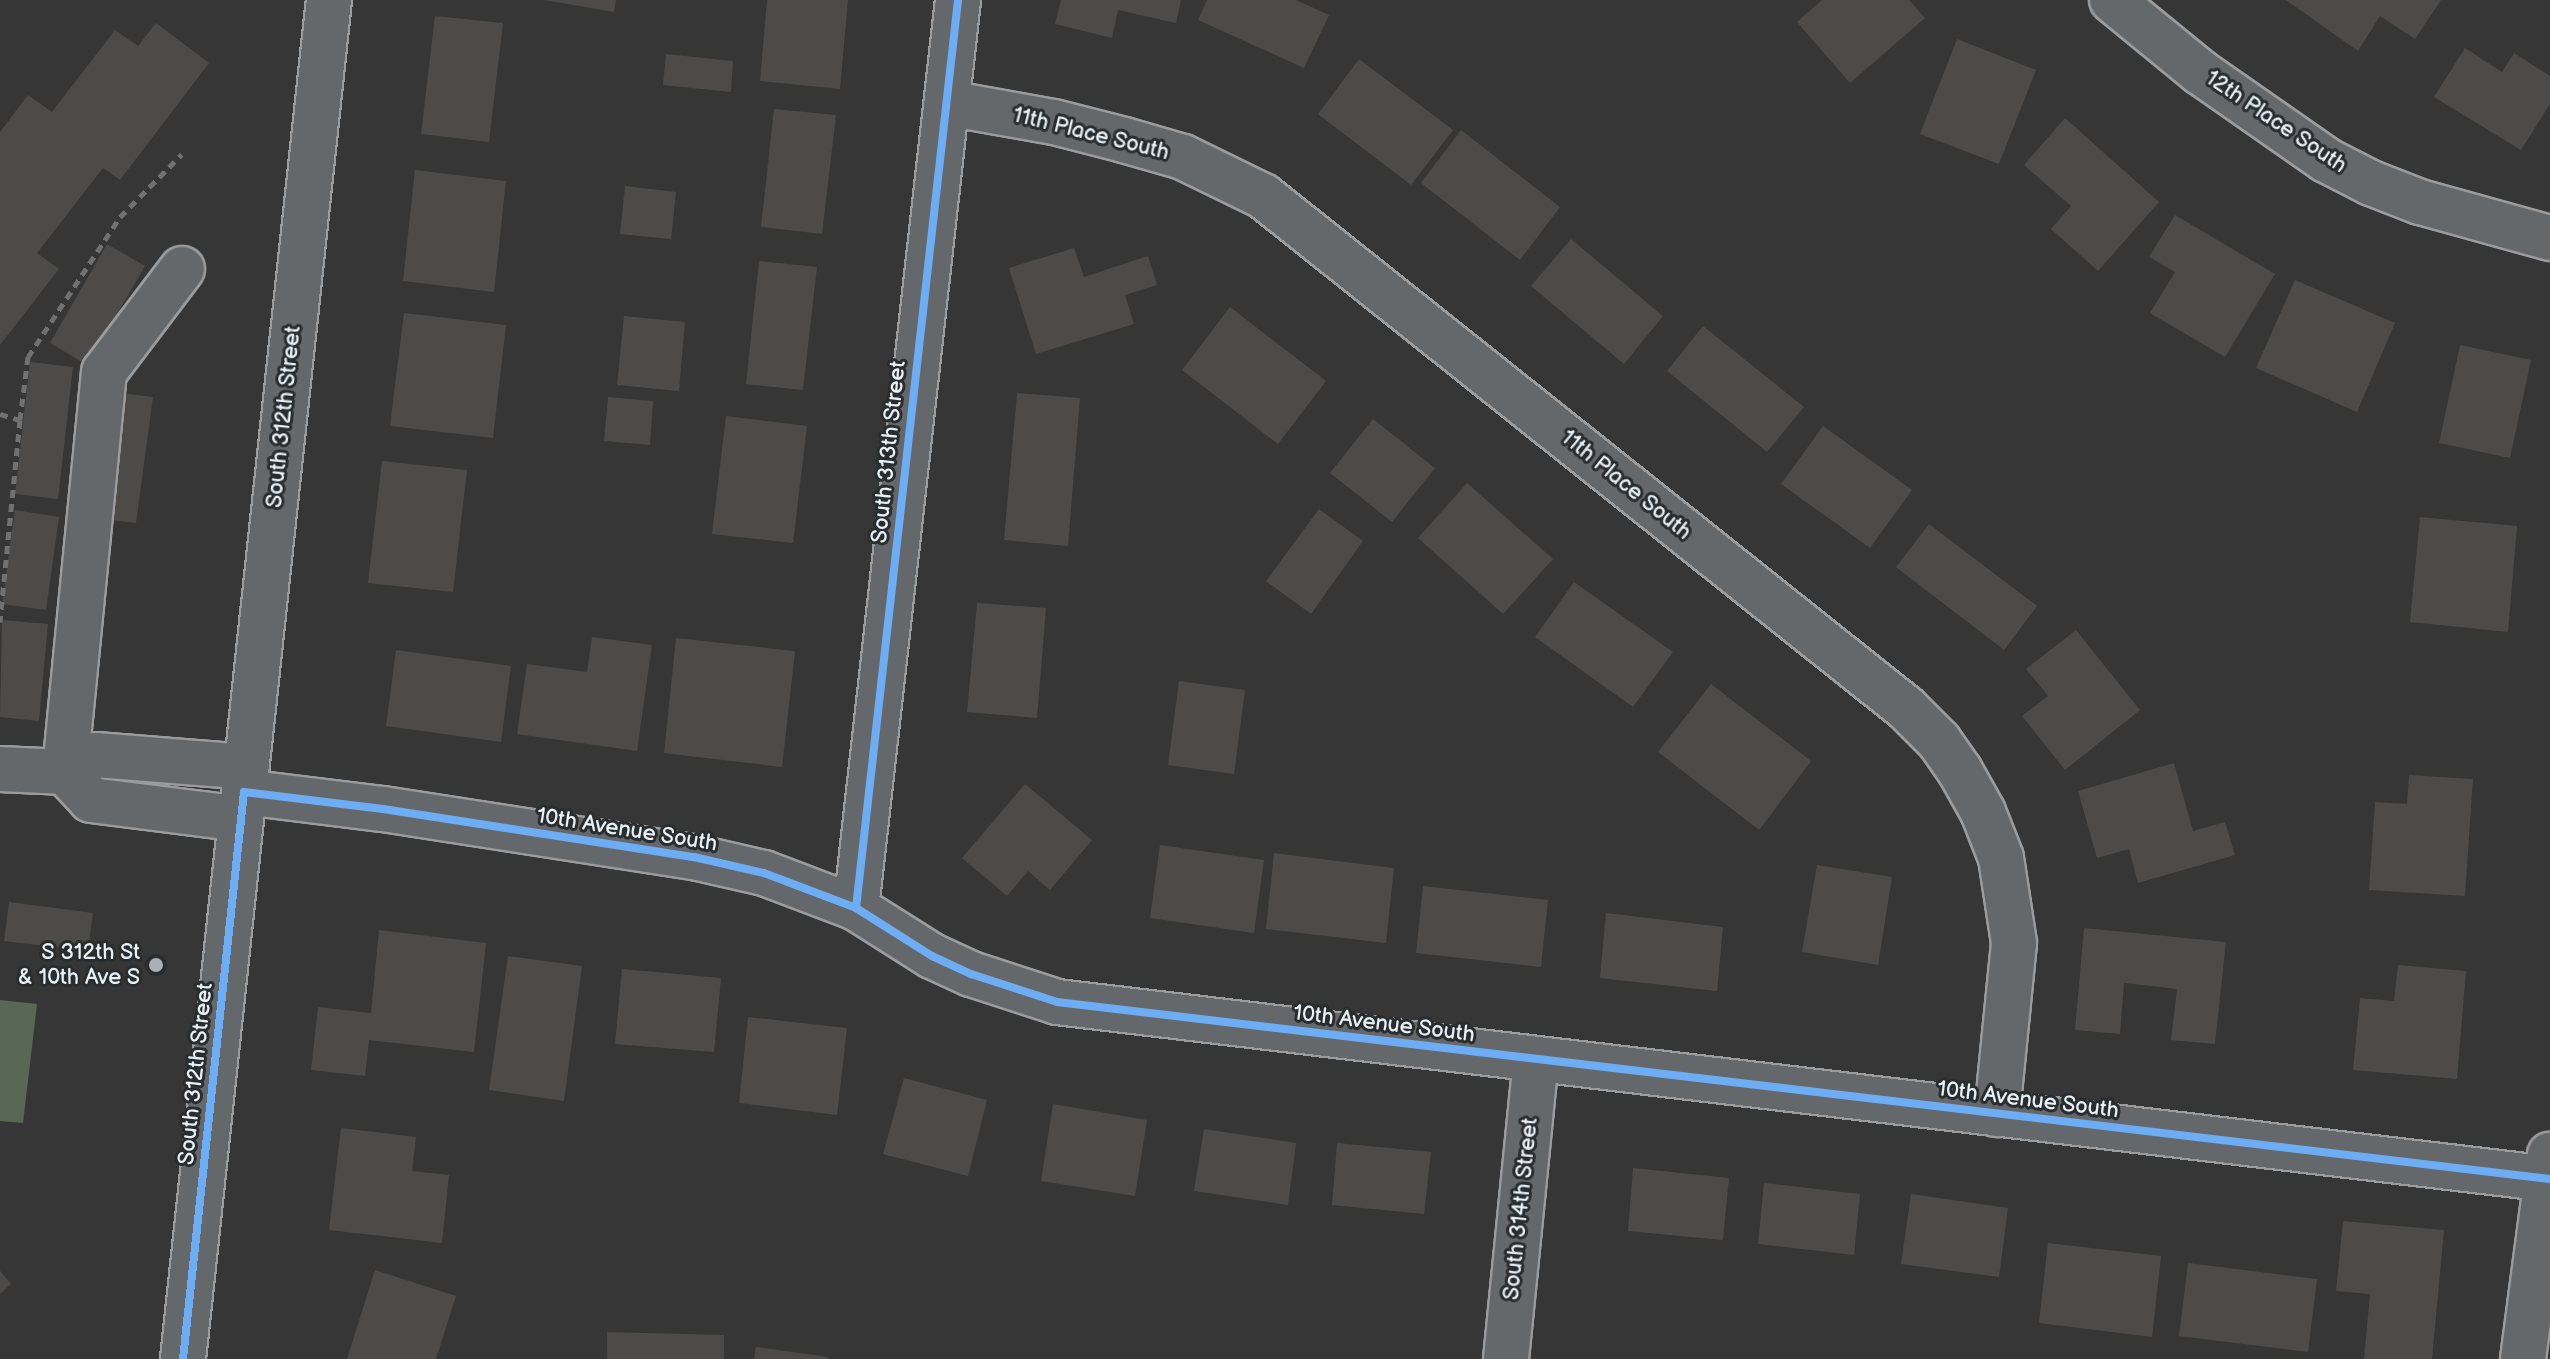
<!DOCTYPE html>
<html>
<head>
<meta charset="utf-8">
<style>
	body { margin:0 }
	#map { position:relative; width:2550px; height:1359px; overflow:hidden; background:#363636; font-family:"Balsamiq Sans",sans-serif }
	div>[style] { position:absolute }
	.green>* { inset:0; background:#596854 }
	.building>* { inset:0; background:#4d4b49 }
	.path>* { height:5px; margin-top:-2.5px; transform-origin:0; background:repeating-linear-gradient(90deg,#6f7172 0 8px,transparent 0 14px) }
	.roads { filter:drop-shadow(2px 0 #9b9c9e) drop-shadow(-2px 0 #9b9c9e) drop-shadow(0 2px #9b9c9e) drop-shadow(0 -2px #9b9c9e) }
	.minor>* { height:44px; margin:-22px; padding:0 22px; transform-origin:22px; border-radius:22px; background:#65686b }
	.tertiary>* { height:44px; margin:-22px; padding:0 22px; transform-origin:22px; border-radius:22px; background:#65686b }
	.cycleway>* { height:8px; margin:-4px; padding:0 4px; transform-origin:4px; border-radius:4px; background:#6dadf4 }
	.dots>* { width:22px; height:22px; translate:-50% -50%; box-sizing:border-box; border:4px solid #2a2d2e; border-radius:50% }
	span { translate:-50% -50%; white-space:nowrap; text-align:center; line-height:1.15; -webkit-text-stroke:6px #2a2d2e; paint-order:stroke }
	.street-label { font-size:22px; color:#e8f1f8 }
	.poi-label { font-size:22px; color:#e8f1f8 }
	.right { translate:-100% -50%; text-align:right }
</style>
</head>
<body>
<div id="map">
	<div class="green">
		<i style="clip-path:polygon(0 1000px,37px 1004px,23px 1123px,0 1121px)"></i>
	</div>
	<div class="building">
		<i style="clip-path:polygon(544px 0,616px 0,614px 12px)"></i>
		<i style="clip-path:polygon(767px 0,848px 0,840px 89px,760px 81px)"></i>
		<i style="clip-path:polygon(1061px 0,1181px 0,1176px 23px,1118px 10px,1112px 38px,1055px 24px)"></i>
		<i style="clip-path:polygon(1207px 0,1296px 0,1329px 15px,1304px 68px,1198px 20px)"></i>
		<i style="clip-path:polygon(1822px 0,1909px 0,1925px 18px,1850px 83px,1797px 22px)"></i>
		<i style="clip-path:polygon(2286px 0,2441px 0,2415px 39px,2380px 16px,2358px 51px)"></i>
		<i style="clip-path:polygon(435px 16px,503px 23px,489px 142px,421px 134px)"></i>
		<i style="clip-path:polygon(156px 23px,209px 63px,120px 180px,103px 168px,37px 253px,59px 269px,0 345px,0 132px,28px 95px,52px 112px,115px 30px,138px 46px)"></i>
		<i style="clip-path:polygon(1957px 39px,2036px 70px,1999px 164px,1920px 134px)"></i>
		<i style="clip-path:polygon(2465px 48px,2502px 72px,2514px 53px,2550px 76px,2550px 104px,2521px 150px,2434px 97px)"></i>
		<i style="clip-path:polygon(666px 54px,733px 61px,731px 92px,663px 85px)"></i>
		<i style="clip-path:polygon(1359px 59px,1453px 130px,1411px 185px,1318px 114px)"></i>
		<i style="clip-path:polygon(774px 109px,836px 115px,822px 234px,761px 227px)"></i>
		<i style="clip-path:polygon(2065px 118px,2159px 202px,2098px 271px,2051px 229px,2071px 206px,2024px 165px)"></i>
		<i style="clip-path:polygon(1461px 130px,1560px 207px,1520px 260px,1421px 183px)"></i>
		<i style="clip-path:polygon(415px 170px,506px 181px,494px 292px,403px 281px)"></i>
		<i style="clip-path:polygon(625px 186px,676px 192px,671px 239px,620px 234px)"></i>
		<i style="clip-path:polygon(2175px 215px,2275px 274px,2225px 357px,2150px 313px,2175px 272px,2149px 257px)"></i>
		<i style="clip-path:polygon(1571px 239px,1663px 316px,1624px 364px,1531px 286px)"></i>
		<i style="clip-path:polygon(107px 244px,145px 266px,87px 365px,50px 343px)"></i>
		<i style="clip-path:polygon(1074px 248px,1084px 277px,1148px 256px,1157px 285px,1125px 295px,1134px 324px,1036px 354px,1009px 268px)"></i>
		<i style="clip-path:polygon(759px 261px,817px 267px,803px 390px,746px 384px)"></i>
		<i style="clip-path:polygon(2295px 280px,2395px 323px,2357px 412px,2256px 368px)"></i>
		<i style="clip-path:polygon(1230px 307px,1326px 381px,1278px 444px,1182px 370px)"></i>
		<i style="clip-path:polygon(404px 313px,506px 325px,493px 438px,390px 426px)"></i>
		<i style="clip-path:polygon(624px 316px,685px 322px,679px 391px,617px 385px)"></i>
		<i style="clip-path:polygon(1703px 326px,1804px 407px,1767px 452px,1667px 371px)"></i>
		<i style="clip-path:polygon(2460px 345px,2531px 360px,2510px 458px,2439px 443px)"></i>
		<i style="clip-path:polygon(30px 362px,73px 367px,58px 499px,15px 494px)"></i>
		<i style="clip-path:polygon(120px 393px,153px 397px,136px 523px,103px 519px)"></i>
		<i style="clip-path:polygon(1017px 393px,1080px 398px,1068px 546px,1004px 540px)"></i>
		<i style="clip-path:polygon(608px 397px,653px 401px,650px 445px,604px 441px)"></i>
		<i style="clip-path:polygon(726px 416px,807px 426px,793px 543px,712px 534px)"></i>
		<i style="clip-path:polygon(1373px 419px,1435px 468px,1392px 522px,1330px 473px)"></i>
		<i style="clip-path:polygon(1823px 426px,1912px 490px,1870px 548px,1781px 484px)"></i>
		<i style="clip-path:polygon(382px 461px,467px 470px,453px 592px,368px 583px)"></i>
		<i style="clip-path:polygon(1467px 483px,1553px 559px,1503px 614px,1418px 538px)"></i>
		<i style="clip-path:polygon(1319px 509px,1363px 541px,1311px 614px,1266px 581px)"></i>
		<i style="clip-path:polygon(15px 510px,59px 517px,46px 610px,2px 604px)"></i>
		<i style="clip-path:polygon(2420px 517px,2517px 526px,2508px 632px,2410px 622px)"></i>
		<i style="clip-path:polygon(1929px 524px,2037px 606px,2004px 650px,1896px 567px)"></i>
		<i style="clip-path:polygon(1574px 582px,1673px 652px,1633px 707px,1535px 637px)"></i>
		<i style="clip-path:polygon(977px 603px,1046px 608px,1037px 718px,967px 712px)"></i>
		<i style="clip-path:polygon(2px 620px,48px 624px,39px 721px,0 717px)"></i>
		<i style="clip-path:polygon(2076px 630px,2140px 710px,2065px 770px,2022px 716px,2048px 696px,2026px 669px)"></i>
		<i style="clip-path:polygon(592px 637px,652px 645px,637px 751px,517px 734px,527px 664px,587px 672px)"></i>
		<i style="clip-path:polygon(676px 638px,795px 651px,782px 767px,664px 753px)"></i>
		<i style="clip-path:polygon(396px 650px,511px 666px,501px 742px,386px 726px)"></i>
		<i style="clip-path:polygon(1179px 681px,1245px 690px,1234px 774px,1168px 765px)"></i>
		<i style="clip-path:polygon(1711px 684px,1811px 761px,1759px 830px,1658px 752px)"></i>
		<i style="clip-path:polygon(2174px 763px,2193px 831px,2225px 822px,2235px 855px,2138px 883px,2129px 849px,2097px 858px,2078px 791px)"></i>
		<i style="clip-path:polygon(2409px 775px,2473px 779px,2465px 896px,2369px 890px,2375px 802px,2407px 804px)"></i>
		<i style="clip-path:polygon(1025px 784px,1092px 840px,1050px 890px,1028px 871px,1007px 896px,962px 858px)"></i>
		<i style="clip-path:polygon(1160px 845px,1264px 860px,1254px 933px,1150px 918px)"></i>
		<i style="clip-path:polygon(1274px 853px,1394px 868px,1386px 943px,1266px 929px)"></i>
		<i style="clip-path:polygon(1817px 865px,1892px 877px,1878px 965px,1802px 952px)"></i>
		<i style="clip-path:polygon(1423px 886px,1548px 900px,1541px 967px,1416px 953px)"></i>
		<i style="clip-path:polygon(9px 902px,93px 913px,88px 951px,4px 941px)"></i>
		<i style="clip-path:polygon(1606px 913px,1723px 927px,1717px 991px,1600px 978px)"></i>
		<i style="clip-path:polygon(2084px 928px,2226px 942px,2215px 1044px,2171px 1040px,2177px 989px,2124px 983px,2120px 1034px,2075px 1030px)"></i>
		<i style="clip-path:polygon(379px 930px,486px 943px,474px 1052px,369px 1040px,365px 1076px,311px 1070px,318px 1007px,371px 1013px)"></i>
		<i style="clip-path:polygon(508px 956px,582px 966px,564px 1101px,489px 1090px)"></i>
		<i style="clip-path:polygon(2398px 965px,2466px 971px,2457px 1079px,2353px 1070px,2360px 998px,2394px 1001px)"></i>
		<i style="clip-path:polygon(622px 969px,721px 978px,714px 1052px,615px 1044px)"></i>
		<i style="clip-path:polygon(748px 1017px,847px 1028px,837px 1115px,739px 1103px)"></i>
		<i style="clip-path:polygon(904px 1078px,987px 1100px,968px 1176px,883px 1154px)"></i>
		<i style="clip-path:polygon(1053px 1104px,1147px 1120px,1135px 1196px,1041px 1181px)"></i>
		<i style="clip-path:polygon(341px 1128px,416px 1137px,412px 1171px,449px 1175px,442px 1243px,329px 1230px)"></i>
		<i style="clip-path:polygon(1204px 1129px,1296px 1143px,1288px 1205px,1194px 1191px)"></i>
		<i style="clip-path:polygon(1337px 1143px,1431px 1152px,1424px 1214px,1332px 1205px)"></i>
		<i style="clip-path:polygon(1633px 1168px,1729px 1178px,1723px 1240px,1628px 1231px)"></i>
		<i style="clip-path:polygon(1764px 1183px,1860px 1194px,1854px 1255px,1758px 1244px)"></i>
		<i style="clip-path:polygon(1911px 1194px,2008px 1208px,1999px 1277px,1901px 1264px)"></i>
		<i style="clip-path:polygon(2343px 1221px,2444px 1230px,2432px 1359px,2364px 1359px,2370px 1294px,2336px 1291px)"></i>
		<i style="clip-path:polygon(2048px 1243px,2161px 1256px,2152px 1337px,2039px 1323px)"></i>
		<i style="clip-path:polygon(2188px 1263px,2317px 1279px,2308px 1352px,2179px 1336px)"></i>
		<i style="clip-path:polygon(375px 1270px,456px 1296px,436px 1359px,347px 1359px)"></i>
		<i style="clip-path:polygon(0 1271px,11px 1284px,0 1294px)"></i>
		<i style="clip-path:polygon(607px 1332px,724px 1335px,724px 1359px,607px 1359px)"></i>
		<i style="clip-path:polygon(756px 1347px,828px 1357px,828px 1359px,754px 1359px)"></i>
	</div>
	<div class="path">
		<i style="left:0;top:414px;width:21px;rotate:17deg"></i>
		<i style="left:20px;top:420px;width:203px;rotate:95.7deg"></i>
		<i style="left:20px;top:420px;width:64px;rotate:-82.8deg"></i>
		<i style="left:28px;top:357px;width:168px;rotate:-56.7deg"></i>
		<i style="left:120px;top:217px;width:88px;rotate:-45.5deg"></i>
	</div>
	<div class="roads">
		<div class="minor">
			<i style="left:2112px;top:0;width:114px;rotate:39.3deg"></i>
			<i style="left:2200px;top:72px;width:154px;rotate:34.9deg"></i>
			<i style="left:2326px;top:160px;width:51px;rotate:27.1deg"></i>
			<i style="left:2371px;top:183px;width:53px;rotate:21.2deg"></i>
			<i style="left:2420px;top:202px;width:135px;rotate:15.5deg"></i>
			<i style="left:947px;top:103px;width:109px;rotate:10.1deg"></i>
			<i style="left:1054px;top:122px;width:72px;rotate:14.4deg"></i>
			<i style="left:1124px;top:140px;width:61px;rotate:16.1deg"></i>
			<i style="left:1183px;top:157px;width:89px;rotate:26deg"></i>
			<i style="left:1263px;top:196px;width:822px;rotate:38.53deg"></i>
			<i style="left:1906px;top:708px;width:47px;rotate:45deg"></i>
			<i style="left:1939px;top:741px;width:37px;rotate:55deg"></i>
			<i style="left:1960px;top:771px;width:47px;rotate:60.7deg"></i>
			<i style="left:1983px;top:812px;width:49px;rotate:68.6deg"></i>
			<i style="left:2001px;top:858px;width:86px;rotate:81.3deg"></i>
			<i style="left:2014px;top:943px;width:172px;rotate:95.7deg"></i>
			<i style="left:182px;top:269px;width:129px;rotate:127.1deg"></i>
			<i style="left:104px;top:372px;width:402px;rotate:95.6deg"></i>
			<i style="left:65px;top:772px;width:38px;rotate:47deg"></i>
			<i style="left:91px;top:800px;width:151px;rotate:7.2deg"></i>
			<i style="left:0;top:769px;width:65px;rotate:2.6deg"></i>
			<i style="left:65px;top:772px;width:35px;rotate:-29deg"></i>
			<i style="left:96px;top:755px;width:151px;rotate:4.5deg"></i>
			<i style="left:244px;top:792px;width:140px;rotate:7deg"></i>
			<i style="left:383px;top:809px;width:315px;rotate:8.8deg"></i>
			<i style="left:694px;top:857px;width:72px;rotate:12.9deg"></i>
			<i style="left:764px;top:873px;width:98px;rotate:20.8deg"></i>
			<i style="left:856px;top:908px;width:90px;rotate:32.3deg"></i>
			<i style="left:932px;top:956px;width:43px;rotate:24.8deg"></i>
			<i style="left:971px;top:974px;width:90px;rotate:18deg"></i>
			<i style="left:1057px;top:1002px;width:1503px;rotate:6.76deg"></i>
			<i style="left:856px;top:908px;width:914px;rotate:-83.59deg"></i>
			<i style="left:1506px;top:1359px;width:301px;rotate:-84.3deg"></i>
			<i style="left:2523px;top:1359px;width:206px;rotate:-82.5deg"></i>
		</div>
		<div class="tertiary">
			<i style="left:183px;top:1359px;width:1367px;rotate:-83.87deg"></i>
		</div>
	</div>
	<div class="cycleway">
		<i style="left:856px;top:908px;width:914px;rotate:-83.59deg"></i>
		<i style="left:183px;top:1359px;width:570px;rotate:-83.86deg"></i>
		<i style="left:244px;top:792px;width:140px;rotate:7deg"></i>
		<i style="left:383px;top:809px;width:315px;rotate:8.8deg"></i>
		<i style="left:694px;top:857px;width:72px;rotate:12.9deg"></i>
		<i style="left:764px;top:873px;width:98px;rotate:20.8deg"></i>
		<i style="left:856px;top:908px;width:90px;rotate:32.3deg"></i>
		<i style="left:932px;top:956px;width:43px;rotate:24.8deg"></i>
		<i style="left:971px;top:974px;width:90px;rotate:18deg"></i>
		<i style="left:1057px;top:1002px;width:1503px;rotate:6.76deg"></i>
	</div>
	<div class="dots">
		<i style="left:156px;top:965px;background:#aab0b4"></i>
	</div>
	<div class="street-label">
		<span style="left:2276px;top:122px;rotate:34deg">12th Place South</span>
		<span style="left:1091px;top:134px;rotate:14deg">11th Place South</span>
		<span style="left:284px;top:417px;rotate:-84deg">South 312th Street</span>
		<span style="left:889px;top:452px;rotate:-84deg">South 313th Street</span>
		<span style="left:1626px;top:485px;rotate:39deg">11th Place South</span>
		<span style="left:627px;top:830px;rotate:9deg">10th Avenue South</span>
		<span style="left:1384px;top:1024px;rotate:7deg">10th Avenue South</span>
		<span style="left:196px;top:1074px;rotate:-84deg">South 312th Street</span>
		<span style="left:2028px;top:1100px;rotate:7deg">10th Avenue South</span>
		<span style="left:1521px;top:1209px;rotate:-84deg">South 314th Street</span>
	</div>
	<div class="poi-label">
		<span class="right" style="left:140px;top:965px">S 312th St<br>&amp; 10th Ave S</span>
	</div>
</div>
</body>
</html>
